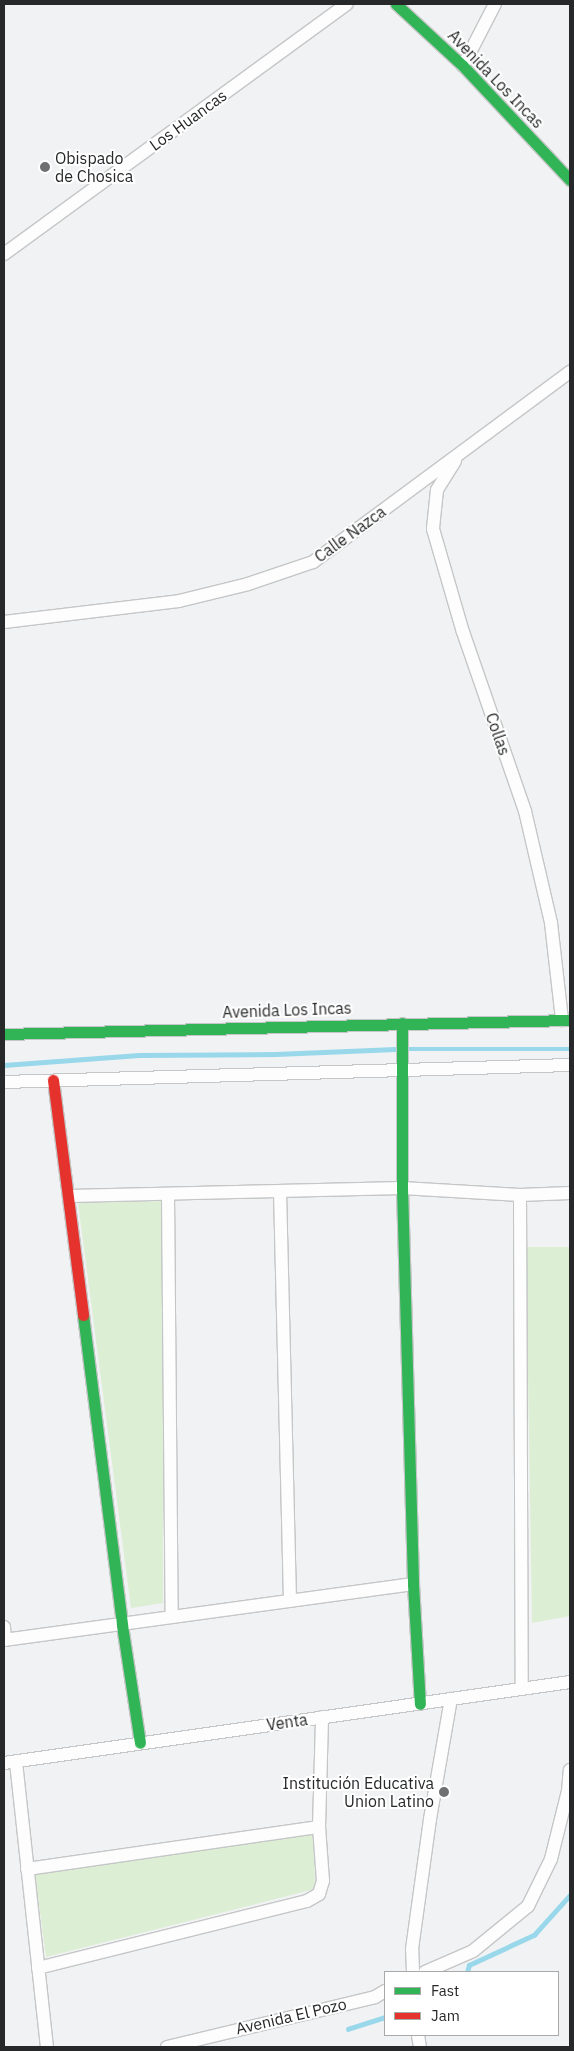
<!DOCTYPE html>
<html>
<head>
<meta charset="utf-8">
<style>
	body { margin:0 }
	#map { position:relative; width:574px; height:2051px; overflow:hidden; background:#f1f2f4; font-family:"IBM Plex Sans",sans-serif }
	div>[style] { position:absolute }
	.green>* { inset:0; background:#dceed4 }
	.stream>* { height:4.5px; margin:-2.25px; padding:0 2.25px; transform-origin:2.25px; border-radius:2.25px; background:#99d8eb }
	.roads { filter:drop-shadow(1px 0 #c5c6c7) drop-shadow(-1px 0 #c5c6c7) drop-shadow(0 1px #c5c6c7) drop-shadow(0 -1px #c5c6c7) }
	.street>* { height:12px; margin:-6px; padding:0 6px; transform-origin:6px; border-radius:6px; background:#fdfdfd }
	.fast>* { height:11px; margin:-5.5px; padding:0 5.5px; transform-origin:5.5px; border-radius:5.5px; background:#30b455 }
	.jam>* { height:11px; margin:-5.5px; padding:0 5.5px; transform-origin:5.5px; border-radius:5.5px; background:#e5322d }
	.dots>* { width:14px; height:14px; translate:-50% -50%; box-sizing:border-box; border:2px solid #fff; border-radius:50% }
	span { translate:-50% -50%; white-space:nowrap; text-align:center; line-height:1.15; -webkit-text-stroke:4px #fff; paint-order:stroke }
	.street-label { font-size:16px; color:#272829 }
	.poi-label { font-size:16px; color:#272829 }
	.left { translate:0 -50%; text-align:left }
	.right { translate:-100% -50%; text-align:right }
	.frame { position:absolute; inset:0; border:5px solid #272829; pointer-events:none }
	.legend { position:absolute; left:384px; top:1971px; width:175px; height:65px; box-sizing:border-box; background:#fff; border:1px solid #a9a9a9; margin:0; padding:6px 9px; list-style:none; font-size:15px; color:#272829 }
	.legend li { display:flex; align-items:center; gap:10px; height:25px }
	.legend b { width:25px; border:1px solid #a9a9a9 }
</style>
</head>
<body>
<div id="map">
	<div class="green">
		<i style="clip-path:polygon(163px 1201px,163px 1603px,131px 1608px,78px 1203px)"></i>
		<i style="clip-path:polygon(526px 1247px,570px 1247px,570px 1616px,532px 1623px)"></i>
		<i style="clip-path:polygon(314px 1833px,315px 1889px,46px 1957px,35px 1874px)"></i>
	</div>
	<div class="stream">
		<i style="left:408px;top:1049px;width:162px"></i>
		<i style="left:4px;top:1065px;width:135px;rotate:-4.2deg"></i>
		<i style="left:139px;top:1055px;width:137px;rotate:-0.4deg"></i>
		<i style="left:276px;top:1054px;width:119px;rotate:-2.4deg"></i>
		<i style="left:467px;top:1972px;width:7px;rotate:-74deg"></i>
		<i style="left:469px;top:1965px;width:72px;rotate:-24.8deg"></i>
		<i style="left:534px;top:1935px;width:54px;rotate:-48deg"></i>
		<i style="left:348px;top:2029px;width:39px;rotate:-18deg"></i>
	</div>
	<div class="roads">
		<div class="street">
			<i style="left:463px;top:66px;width:70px;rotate:-62.7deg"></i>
			<i style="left:4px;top:254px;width:424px;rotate:-36.1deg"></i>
			<i style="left:455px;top:461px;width:34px;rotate:122deg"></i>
			<i style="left:437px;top:490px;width:39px;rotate:96deg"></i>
			<i style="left:433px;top:529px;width:107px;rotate:73.8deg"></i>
			<i style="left:463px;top:632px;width:189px;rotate:70.9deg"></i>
			<i style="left:525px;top:811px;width:115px;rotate:76.9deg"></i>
			<i style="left:551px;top:923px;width:98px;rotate:83.5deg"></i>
			<i style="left:4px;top:622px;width:176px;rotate:-6.8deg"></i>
			<i style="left:179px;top:601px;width:71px;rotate:-13.8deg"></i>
			<i style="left:248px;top:584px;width:69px;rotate:-18.7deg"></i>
			<i style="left:313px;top:562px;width:320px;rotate:-36.5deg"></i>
			<i style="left:4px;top:1082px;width:566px;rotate:-1.72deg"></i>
			<i style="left:280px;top:1191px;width:410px;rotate:88.6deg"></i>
			<i style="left:168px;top:1195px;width:422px;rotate:89.5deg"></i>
			<i style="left:520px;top:1195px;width:494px;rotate:89.8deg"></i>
			<i style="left:70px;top:1196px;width:332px;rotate:-1.4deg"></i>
			<i style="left:402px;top:1188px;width:118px;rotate:3.4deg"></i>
			<i style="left:520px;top:1195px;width:50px;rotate:-2.3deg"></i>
			<i style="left:4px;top:1627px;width:13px;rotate:86deg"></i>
			<i style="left:4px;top:1640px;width:413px;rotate:-7.8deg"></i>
			<i style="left:16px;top:1762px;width:287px;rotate:83.8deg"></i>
			<i style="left:4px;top:1763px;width:572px;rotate:-8.14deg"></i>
			<i style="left:27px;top:1869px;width:295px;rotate:-8.2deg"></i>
			<i style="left:38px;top:1968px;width:277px;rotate:-14deg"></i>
			<i style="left:307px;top:1901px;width:14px;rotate:-30deg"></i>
			<i style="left:319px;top:1894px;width:14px;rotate:-73deg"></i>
			<i style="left:323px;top:1881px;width:54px;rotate:-94.2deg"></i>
			<i style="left:319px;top:1827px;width:110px;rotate:-88.4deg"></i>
			<i style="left:413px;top:1972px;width:23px;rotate:-92deg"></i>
			<i style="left:412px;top:1949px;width:131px;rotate:-82.1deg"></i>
			<i style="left:430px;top:1819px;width:122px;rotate:-80.1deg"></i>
			<i style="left:425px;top:1972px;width:52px;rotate:-23.6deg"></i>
			<i style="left:473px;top:1951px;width:71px;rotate:-39.3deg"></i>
			<i style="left:528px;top:1906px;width:52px;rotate:-63.9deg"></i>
			<i style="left:551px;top:1859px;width:70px;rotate:-76deg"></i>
			<i style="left:568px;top:1791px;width:21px;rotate:-85deg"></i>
			<i style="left:418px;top:2035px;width:12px;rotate:81deg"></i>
			<i style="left:167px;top:2047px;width:214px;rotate:-13.5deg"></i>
			<i style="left:375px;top:1997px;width:12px;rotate:-31deg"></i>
		</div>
		<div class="fast">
			<i style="left:396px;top:4px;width:91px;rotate:42.8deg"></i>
			<i style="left:463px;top:66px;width:156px;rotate:46.8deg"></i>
			<i style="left:402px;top:1023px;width:165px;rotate:90deg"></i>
			<i style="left:402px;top:1188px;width:396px;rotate:88.4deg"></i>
			<i style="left:413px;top:1584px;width:120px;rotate:86.7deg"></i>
			<i style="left:4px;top:1034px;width:566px;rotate:-1.42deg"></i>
			<i style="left:83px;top:1315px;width:312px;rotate:82.8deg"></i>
			<i style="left:122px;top:1625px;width:119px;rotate:81.3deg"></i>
		</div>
		<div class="jam">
			<i style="left:53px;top:1080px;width:237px;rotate:82.7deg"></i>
		</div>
	</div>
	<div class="dots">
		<i style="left:45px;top:167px;background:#6e6f70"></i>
		<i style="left:444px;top:1792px;background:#6e6f70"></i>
	</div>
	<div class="street-label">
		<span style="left:496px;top:79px;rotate:46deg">Avenida Los Incas</span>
		<span style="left:188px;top:120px;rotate:-36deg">Los Huancas</span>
		<span style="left:350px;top:534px;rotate:-36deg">Calle Nazca</span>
		<span style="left:498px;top:734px;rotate:71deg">Collas</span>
		<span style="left:287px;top:1010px;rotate:-2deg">Avenida Los Incas</span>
		<span style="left:287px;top:1722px;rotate:-8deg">Venta</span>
		<span style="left:291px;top:2016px;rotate:-13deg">Avenida El Pozo</span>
	</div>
	<div class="poi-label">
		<span class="left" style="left:55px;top:167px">Obispado<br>de Chosica</span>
		<span class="right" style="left:434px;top:1792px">Institución Educativa<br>Union Latino</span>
	</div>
	<div class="frame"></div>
	<ul class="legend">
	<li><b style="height:6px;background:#30b455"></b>Fast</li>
	<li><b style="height:6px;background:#e5322d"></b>Jam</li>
	</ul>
</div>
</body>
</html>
